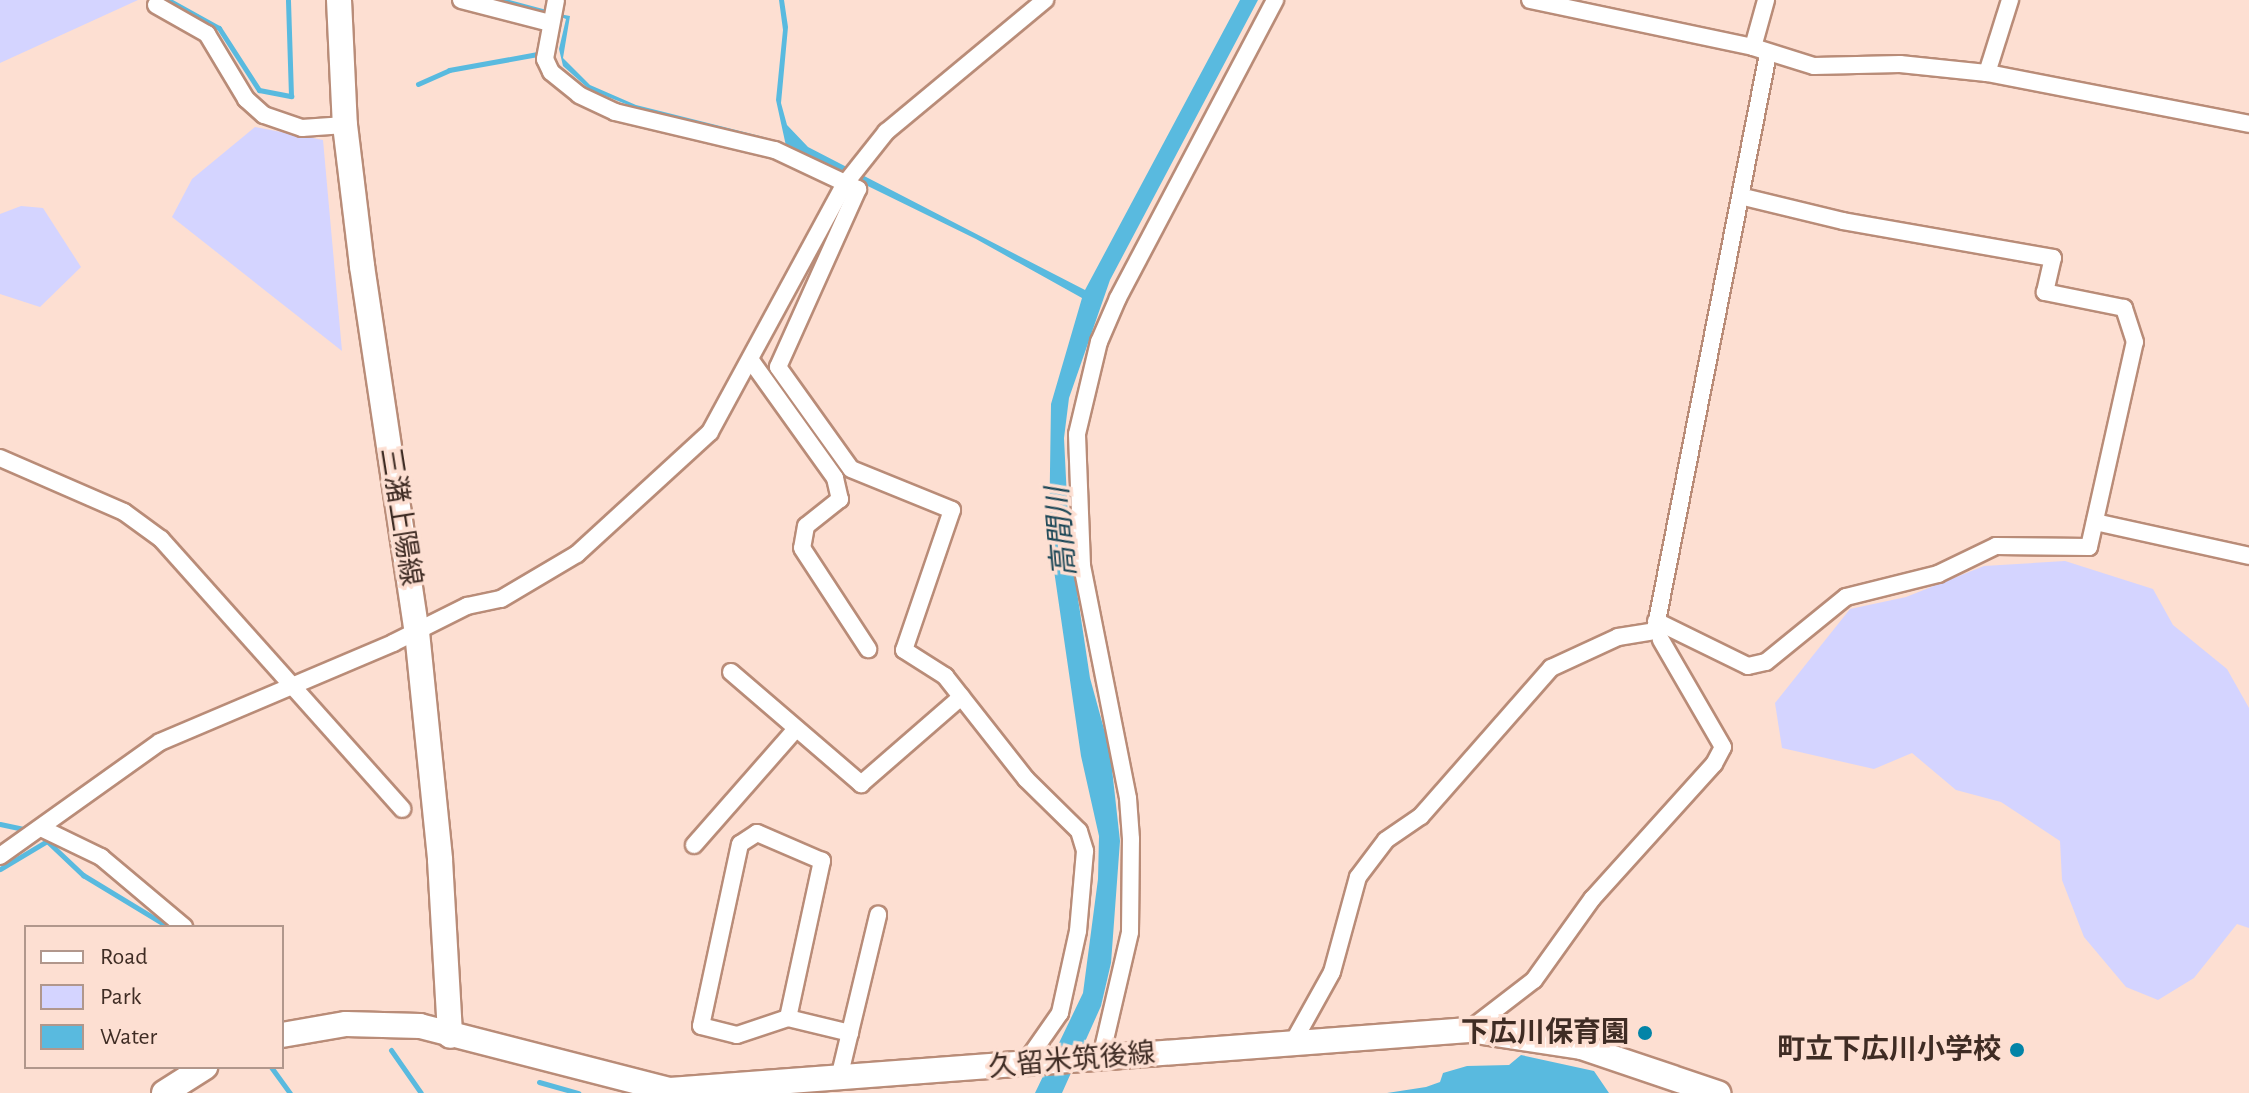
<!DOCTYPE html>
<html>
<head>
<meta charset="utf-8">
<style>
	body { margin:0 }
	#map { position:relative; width:2249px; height:1093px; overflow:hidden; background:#fddfd2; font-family:"Alegreya Sans","Noto Sans JP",sans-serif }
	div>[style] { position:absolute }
	.green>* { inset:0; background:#d4d4ff }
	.water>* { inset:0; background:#59badf }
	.stream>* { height:5px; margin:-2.5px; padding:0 2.5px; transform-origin:2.5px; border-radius:2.5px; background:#59badf }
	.roads { filter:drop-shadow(2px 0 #b98c78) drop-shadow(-2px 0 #b98c78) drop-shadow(0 2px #b98c78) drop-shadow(0 -2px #b98c78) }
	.street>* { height:16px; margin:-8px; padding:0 8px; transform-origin:8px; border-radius:8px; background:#fff }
	.primary>* { height:24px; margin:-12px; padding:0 12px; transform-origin:12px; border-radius:12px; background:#fff }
	.dots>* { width:22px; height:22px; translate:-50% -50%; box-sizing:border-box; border:4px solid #fddfd2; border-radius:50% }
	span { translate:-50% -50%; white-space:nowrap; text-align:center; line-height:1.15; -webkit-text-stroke:7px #fddfd2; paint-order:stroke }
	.street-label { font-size:28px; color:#3f2c24 }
	.poi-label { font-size:28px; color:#3f2c24; font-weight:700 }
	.right { translate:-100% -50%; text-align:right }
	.water-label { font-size:30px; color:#1c4757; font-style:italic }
	.legend { position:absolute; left:24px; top:925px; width:260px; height:144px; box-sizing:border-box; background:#fddfd2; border:2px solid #b1978c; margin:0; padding:10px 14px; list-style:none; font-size:24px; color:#3f2c24 }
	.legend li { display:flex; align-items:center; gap:16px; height:40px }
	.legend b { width:40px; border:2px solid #b1978c }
</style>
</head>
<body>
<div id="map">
	<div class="green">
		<i style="clip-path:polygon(0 0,138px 0,0 63px)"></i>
		<i style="clip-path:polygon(255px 127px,323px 140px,342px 351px,172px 217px,192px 179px)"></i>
		<i style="clip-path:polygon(21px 206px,43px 208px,81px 267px,40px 307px,0 294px,0 214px)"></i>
		<i style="clip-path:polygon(2065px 561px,2153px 589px,2173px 625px,2227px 669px,2249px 708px,2249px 928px,2237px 924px,2194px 978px,2158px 1000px,2126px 987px,2084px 937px,2062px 880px,2060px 841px,2001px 802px,1956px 790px,1912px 753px,1874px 769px,1782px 748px,1775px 703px,1850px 609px,1906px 597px,1984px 566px)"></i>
	</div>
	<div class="water">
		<i style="clip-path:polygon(779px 0,784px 0,788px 27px,781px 103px,787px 125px,808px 147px,1085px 290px,1240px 0,1258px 0,1110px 280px,1069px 398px,1064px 438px,1069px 539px,1090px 678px,1110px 751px,1120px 841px,1111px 963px,1101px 1006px,1062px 1093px,1035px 1093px,1083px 993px,1098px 879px,1099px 836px,1081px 756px,1049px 536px,1051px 404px,1082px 298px,976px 239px,786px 146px,776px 100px,783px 30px)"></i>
		<i style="clip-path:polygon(548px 12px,570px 16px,563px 58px,590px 85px,636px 105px,772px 139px,636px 108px,590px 90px,563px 66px,559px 49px,566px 19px)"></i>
		<i style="clip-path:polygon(1521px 1055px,1594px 1071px,1609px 1093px,1387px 1093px,1426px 1087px,1440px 1082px,1443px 1073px,1467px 1066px,1509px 1065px)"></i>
	</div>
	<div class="stream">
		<i style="left:501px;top:0;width:51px;rotate:14.9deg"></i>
		<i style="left:170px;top:1px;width:56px;rotate:28.9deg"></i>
		<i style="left:219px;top:28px;width:74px;rotate:57.2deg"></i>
		<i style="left:259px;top:90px;width:33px;rotate:11deg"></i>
		<i style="left:291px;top:96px;width:96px;rotate:-91.8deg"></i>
		<i style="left:418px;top:84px;width:34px;rotate:-24deg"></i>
		<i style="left:449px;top:70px;width:90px;rotate:-10.2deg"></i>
		<i style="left:0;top:824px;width:24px;rotate:12deg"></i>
		<i style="left:0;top:869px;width:55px;rotate:-30.8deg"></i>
		<i style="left:47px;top:841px;width:50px;rotate:43.4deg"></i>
		<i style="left:83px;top:875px;width:100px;rotate:31.2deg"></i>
		<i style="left:391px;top:1050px;width:52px;rotate:55.1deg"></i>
		<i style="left:271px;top:1067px;width:32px;rotate:54deg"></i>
		<i style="left:539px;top:1082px;width:41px;rotate:15.8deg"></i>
	</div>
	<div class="roads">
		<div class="street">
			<i style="left:461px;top:0;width:92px;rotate:14.5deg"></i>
			<i style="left:556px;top:0;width:60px;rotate:100.6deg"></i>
			<i style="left:545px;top:59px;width:14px;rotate:65deg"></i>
			<i style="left:551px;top:72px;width:36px;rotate:39deg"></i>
			<i style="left:579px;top:95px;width:40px;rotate:25deg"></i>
			<i style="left:615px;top:112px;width:164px;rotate:13.4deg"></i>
			<i style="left:775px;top:150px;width:92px;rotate:25.2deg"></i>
			<i style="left:858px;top:189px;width:195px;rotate:114.2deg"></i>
			<i style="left:778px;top:367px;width:125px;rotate:54.4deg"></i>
			<i style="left:851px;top:469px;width:109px;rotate:22.1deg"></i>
			<i style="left:952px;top:510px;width:148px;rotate:108.9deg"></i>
			<i style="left:904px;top:650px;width:49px;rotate:32.4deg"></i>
			<i style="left:945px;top:676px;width:131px;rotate:51.8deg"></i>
			<i style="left:1026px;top:779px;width:74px;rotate:44.5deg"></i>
			<i style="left:1079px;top:831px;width:21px;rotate:73deg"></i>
			<i style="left:1085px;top:851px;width:80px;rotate:95deg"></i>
			<i style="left:1078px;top:931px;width:84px;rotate:102.4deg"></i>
			<i style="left:1060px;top:1013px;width:65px;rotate:124.9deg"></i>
			<i style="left:1530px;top:0;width:228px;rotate:11.9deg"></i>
			<i style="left:1753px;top:47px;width:64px;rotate:17.3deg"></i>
			<i style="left:1814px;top:66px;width:86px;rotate:-1.3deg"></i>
			<i style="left:1900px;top:64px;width:87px;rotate:5.9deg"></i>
			<i style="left:1987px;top:73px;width:267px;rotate:11deg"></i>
			<i style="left:156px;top:5px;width:59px;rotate:29.6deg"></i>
			<i style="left:207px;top:34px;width:76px;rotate:59deg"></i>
			<i style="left:246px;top:99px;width:24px;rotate:42deg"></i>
			<i style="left:264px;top:115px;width:40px;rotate:18.9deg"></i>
			<i style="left:302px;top:128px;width:43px;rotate:-4deg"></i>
			<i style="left:1753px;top:47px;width:49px;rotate:-74.5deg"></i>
			<i style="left:1987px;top:73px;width:77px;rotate:-72.5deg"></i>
			<i style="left:752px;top:362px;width:143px;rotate:54.4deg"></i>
			<i style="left:835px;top:478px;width:22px;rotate:77deg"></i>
			<i style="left:840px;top:499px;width:43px;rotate:141.5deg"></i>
			<i style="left:806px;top:526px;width:22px;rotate:100deg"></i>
			<i style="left:802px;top:548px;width:121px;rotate:56.8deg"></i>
			<i style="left:0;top:458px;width:135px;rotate:23.5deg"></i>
			<i style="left:124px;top:512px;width:46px;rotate:36.1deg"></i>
			<i style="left:161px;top:539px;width:362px;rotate:48.2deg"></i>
			<i style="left:2095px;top:522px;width:158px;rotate:12.4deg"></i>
			<i style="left:1656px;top:621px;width:102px;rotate:26.1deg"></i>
			<i style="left:1748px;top:666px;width:18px;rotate:-13deg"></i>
			<i style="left:1766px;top:662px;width:103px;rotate:-39.1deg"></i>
			<i style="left:1846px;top:597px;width:95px;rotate:-14deg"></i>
			<i style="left:1938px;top:574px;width:64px;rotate:-25.8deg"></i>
			<i style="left:1996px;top:546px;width:93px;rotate:0.6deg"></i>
			<i style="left:2089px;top:547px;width:210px;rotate:-77.4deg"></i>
			<i style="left:2135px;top:342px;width:36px;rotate:-108deg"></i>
			<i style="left:2124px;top:308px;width:81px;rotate:-168.6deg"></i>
			<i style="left:2045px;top:292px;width:35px;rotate:-77deg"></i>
			<i style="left:2053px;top:258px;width:213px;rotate:-170deg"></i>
			<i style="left:1843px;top:221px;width:102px;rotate:-166.4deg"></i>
			<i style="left:731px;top:672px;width:172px;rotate:40.7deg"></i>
			<i style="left:861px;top:784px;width:133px;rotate:-41deg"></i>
			<i style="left:41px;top:828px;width:67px;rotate:25.8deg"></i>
			<i style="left:101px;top:857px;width:109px;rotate:40.1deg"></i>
			<i style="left:694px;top:845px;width:154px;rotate:-48.7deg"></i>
			<i style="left:0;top:856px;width:196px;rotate:-35.5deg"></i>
			<i style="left:160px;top:742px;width:253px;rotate:-23deg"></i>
			<i style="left:393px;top:643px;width:83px;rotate:-26.6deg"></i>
			<i style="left:467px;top:606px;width:35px;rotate:-12deg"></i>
			<i style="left:501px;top:599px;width:88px;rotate:-30.6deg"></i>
			<i style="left:577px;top:554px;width:180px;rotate:-42.5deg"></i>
			<i style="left:710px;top:432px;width:281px;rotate:-61.5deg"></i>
			<i style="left:844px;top:185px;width:68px;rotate:-51.6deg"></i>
			<i style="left:886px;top:132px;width:207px;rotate:-39.7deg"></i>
			<i style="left:788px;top:1018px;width:161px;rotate:-77.8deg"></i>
			<i style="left:822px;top:861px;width:71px;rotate:-156.7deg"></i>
			<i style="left:757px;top:833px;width:20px;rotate:147deg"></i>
			<i style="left:740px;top:844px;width:186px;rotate:102.1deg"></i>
			<i style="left:701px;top:1026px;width:37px;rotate:14deg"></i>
			<i style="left:737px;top:1035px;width:54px;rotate:-18.4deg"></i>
			<i style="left:788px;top:1018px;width:64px;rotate:13.6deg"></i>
			<i style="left:1469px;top:1030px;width:82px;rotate:-37.6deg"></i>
			<i style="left:1534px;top:980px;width:100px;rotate:-54.4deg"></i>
			<i style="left:1592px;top:899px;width:182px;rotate:-47.9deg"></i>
			<i style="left:1714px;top:764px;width:19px;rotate:-62deg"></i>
			<i style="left:1723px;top:747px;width:124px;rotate:-120.1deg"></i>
			<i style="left:1292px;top:1044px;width:82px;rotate:-60.9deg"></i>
			<i style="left:1332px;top:972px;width:98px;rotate:-74.7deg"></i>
			<i style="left:1358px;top:877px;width:46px;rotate:-52.9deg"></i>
			<i style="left:1386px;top:840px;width:42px;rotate:-34.4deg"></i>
			<i style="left:1421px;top:816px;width:197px;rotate:-48.7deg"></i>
			<i style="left:1551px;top:668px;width:74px;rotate:-24.8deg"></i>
			<i style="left:1618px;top:637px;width:37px;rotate:-9deg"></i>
			<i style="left:1655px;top:631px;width:588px;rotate:-78.92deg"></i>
			<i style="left:1101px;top:1057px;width:128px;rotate:-76.9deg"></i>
			<i style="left:1130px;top:932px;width:93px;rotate:-89.4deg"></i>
			<i style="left:1131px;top:839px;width:41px;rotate:-94.2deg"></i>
			<i style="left:1128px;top:798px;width:237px;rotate:-101.2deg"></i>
			<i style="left:1082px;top:565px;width:131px;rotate:-92.2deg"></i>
			<i style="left:1077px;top:434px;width:95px;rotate:-76.6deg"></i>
			<i style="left:1099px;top:342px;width:48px;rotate:-66.6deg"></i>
			<i style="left:1118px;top:298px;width:337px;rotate:-62.2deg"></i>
			<i style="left:839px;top:1078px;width:168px;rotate:-76.5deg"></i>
		</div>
		<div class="primary">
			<i style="left:339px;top:0;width:125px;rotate:87.3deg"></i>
			<i style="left:345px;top:125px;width:142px;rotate:83.1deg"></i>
			<i style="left:362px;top:266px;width:370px;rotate:81.5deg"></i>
			<i style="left:417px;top:632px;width:229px;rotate:84.2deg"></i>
			<i style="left:440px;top:860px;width:176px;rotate:86.7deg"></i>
			<i style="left:282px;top:1035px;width:65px;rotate:-9.8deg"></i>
			<i style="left:346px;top:1024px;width:74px;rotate:1.5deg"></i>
			<i style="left:420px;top:1026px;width:258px;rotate:14.4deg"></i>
			<i style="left:670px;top:1090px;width:801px;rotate:-4.29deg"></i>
			<i style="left:1469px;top:1030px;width:113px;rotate:8.6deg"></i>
			<i style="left:1581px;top:1047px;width:145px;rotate:18.6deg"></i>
			<i style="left:164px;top:1093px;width:49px;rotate:-32.4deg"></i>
		</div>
	</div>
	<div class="dots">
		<i style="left:1645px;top:1033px;background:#0384a7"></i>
		<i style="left:2017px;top:1050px;background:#0384a7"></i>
	</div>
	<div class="street-label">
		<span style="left:400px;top:517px;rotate:81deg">三潴上陽線</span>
		<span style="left:1072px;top:1061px;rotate:-5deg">久留米筑後線</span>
	</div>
	<div class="poi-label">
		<span class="right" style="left:1629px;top:1033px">下広川保育園</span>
		<span class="right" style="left:2001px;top:1050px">町立下広川小学校</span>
	</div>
	<div class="water-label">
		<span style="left:1062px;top:532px;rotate:-95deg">高間川</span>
	</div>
	<ul class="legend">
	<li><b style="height:10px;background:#fff"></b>Road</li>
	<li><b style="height:22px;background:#d4d4ff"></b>Park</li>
	<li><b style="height:22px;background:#59badf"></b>Water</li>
	</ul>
</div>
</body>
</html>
